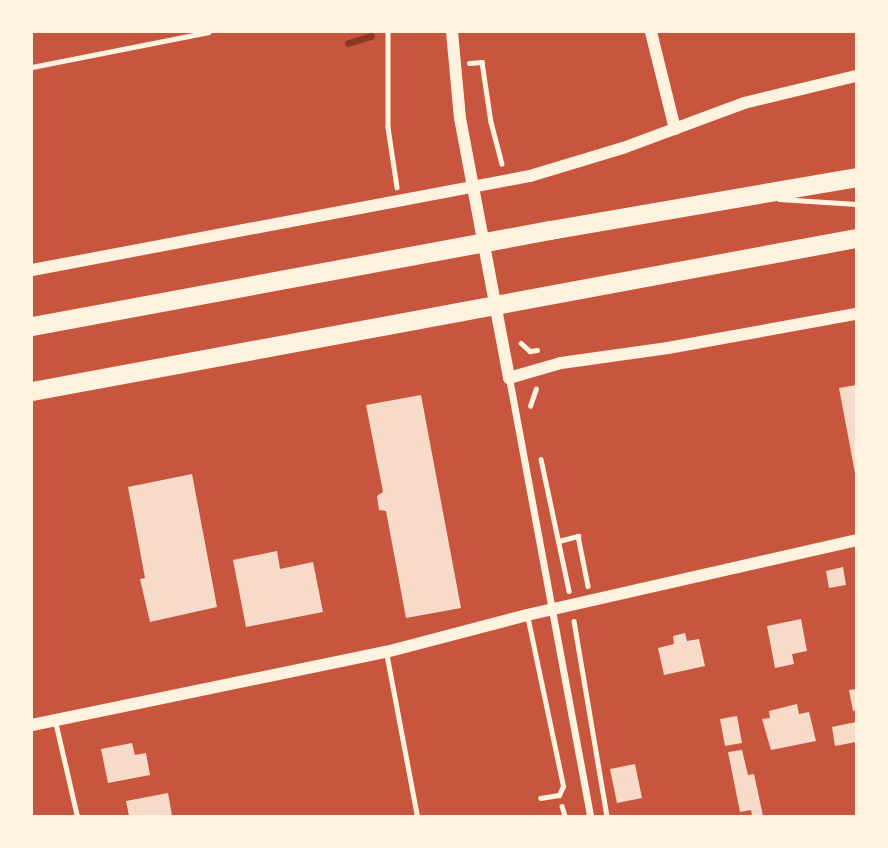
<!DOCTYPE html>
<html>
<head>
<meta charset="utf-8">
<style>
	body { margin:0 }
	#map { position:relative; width:888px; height:848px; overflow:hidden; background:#c8553d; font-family:"Times New Roman",serif }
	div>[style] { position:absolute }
	.stream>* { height:7px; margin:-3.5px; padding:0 3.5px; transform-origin:3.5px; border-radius:3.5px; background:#8f3625 }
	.building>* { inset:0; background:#f7dbc8 }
	.path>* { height:4.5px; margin:-2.25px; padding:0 2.25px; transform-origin:2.25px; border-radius:2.25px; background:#fff3e0 }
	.service>* { height:5px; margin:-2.5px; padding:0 2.5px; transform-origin:2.5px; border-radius:2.5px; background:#fff3e0 }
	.minor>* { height:7px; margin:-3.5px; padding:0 3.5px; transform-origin:3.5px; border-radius:3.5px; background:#fff3e0 }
	.tertiary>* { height:12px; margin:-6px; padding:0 6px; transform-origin:6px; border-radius:6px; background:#fff3e0 }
	.motorway>* { height:19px; margin:-9.5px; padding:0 9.5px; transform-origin:9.5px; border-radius:9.5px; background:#fff3e0 }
	span { translate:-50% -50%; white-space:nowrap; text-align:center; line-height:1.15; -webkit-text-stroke:7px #fff3e0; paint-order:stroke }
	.frame { position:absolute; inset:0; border:33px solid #fff3e0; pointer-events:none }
</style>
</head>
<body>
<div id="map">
	<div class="stream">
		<i style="left:348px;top:43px;width:24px;rotate:-17deg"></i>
	</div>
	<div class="building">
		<i style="clip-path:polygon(856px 385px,856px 473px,855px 473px,839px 388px)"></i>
		<i style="clip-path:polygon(421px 395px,461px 608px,406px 618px,386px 511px,379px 510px,377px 496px,383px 492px,366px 405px)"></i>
		<i style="clip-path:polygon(192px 474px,217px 607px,150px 622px,140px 579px,145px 578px,128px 487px)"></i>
		<i style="clip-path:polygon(277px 551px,280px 569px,313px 562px,323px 612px,246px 627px,233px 560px)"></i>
		<i style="clip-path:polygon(843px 567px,846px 585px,829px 588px,826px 571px)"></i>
		<i style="clip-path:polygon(801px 619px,807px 651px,792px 654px,794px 664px,775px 668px,767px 626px)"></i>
		<i style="clip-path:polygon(685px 633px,687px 641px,699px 639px,705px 666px,664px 675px,658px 648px,674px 644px,673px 636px)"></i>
		<i style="clip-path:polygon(856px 689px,856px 710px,853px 711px,849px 690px)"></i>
		<i style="clip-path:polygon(797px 704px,799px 714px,809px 712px,816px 741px,771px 750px,762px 719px,770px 718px,769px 711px)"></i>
		<i style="clip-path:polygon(737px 716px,742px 743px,725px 746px,720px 719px)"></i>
		<i style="clip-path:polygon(856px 722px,856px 742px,835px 746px,832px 727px)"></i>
		<i style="clip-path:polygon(132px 743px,135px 755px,146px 753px,150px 775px,108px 783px,101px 749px)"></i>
		<i style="clip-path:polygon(742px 750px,748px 775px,754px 774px,763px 816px,752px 816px,751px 810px,740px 812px,728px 752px)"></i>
		<i style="clip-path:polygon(635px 764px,642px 798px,617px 803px,610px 769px)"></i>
		<i style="clip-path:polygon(168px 793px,172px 816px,129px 816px,126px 801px)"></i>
	</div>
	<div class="path">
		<i style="left:388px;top:32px;width:95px;rotate:90deg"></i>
		<i style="left:388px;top:127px;width:61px;rotate:81.5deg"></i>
		<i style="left:469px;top:63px;width:13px;rotate:-4deg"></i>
		<i style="left:482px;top:62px;width:61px;rotate:81.5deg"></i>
		<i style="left:491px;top:122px;width:43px;rotate:75.3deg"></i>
		<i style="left:32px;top:67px;width:180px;rotate:-11.2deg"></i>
		<i style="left:521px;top:343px;width:12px;rotate:42deg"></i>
		<i style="left:530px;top:351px;width:7px;rotate:-8deg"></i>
		<i style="left:530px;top:406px;width:18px;rotate:-71deg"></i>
		<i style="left:541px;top:459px;width:135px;rotate:78deg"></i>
		<i style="left:559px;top:541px;width:20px;rotate:-15deg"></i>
		<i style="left:578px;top:536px;width:51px;rotate:78.7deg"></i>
		<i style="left:574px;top:621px;width:198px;rotate:80.4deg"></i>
		<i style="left:562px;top:806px;width:10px;rotate:73deg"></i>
	</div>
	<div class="service">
		<i style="left:779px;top:199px;width:77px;rotate:3.7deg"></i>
		<i style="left:527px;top:615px;width:175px;rotate:78.1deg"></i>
		<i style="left:563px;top:786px;width:10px;rotate:114deg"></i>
		<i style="left:559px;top:795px;width:19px;rotate:171deg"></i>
		<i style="left:386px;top:652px;width:167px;rotate:79.3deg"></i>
		<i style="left:55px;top:721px;width:98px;rotate:77deg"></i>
	</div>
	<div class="minor">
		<i style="left:509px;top:378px;width:445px;rotate:79.5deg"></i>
	</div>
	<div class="tertiary">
		<i style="left:452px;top:32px;width:86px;rotate:84.7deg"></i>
		<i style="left:460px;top:118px;width:265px;rotate:79.3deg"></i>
		<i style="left:509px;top:378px;width:54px;rotate:-16.1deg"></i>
		<i style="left:561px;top:363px;width:108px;rotate:-8deg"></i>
		<i style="left:668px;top:348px;width:191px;rotate:-10.3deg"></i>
		<i style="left:651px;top:32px;width:100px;rotate:76.1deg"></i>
		<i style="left:32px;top:270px;width:507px;rotate:-10.69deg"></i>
		<i style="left:530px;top:176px;width:97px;rotate:-16.8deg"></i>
		<i style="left:623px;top:148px;width:129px;rotate:-20.4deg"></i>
		<i style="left:744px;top:103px;width:115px;rotate:-13.6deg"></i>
		<i style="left:32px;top:725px;width:361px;rotate:-11.7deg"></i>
		<i style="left:386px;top:652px;width:146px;rotate:-14.7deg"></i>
		<i style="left:527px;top:615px;width:337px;rotate:-12.8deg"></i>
	</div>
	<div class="motorway">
		<i style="left:32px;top:326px;width:527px;rotate:-10.5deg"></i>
		<i style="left:550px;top:230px;width:311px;rotate:-9.8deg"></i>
		<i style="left:32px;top:391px;width:838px;rotate:-10.52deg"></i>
	</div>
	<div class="frame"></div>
</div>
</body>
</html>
